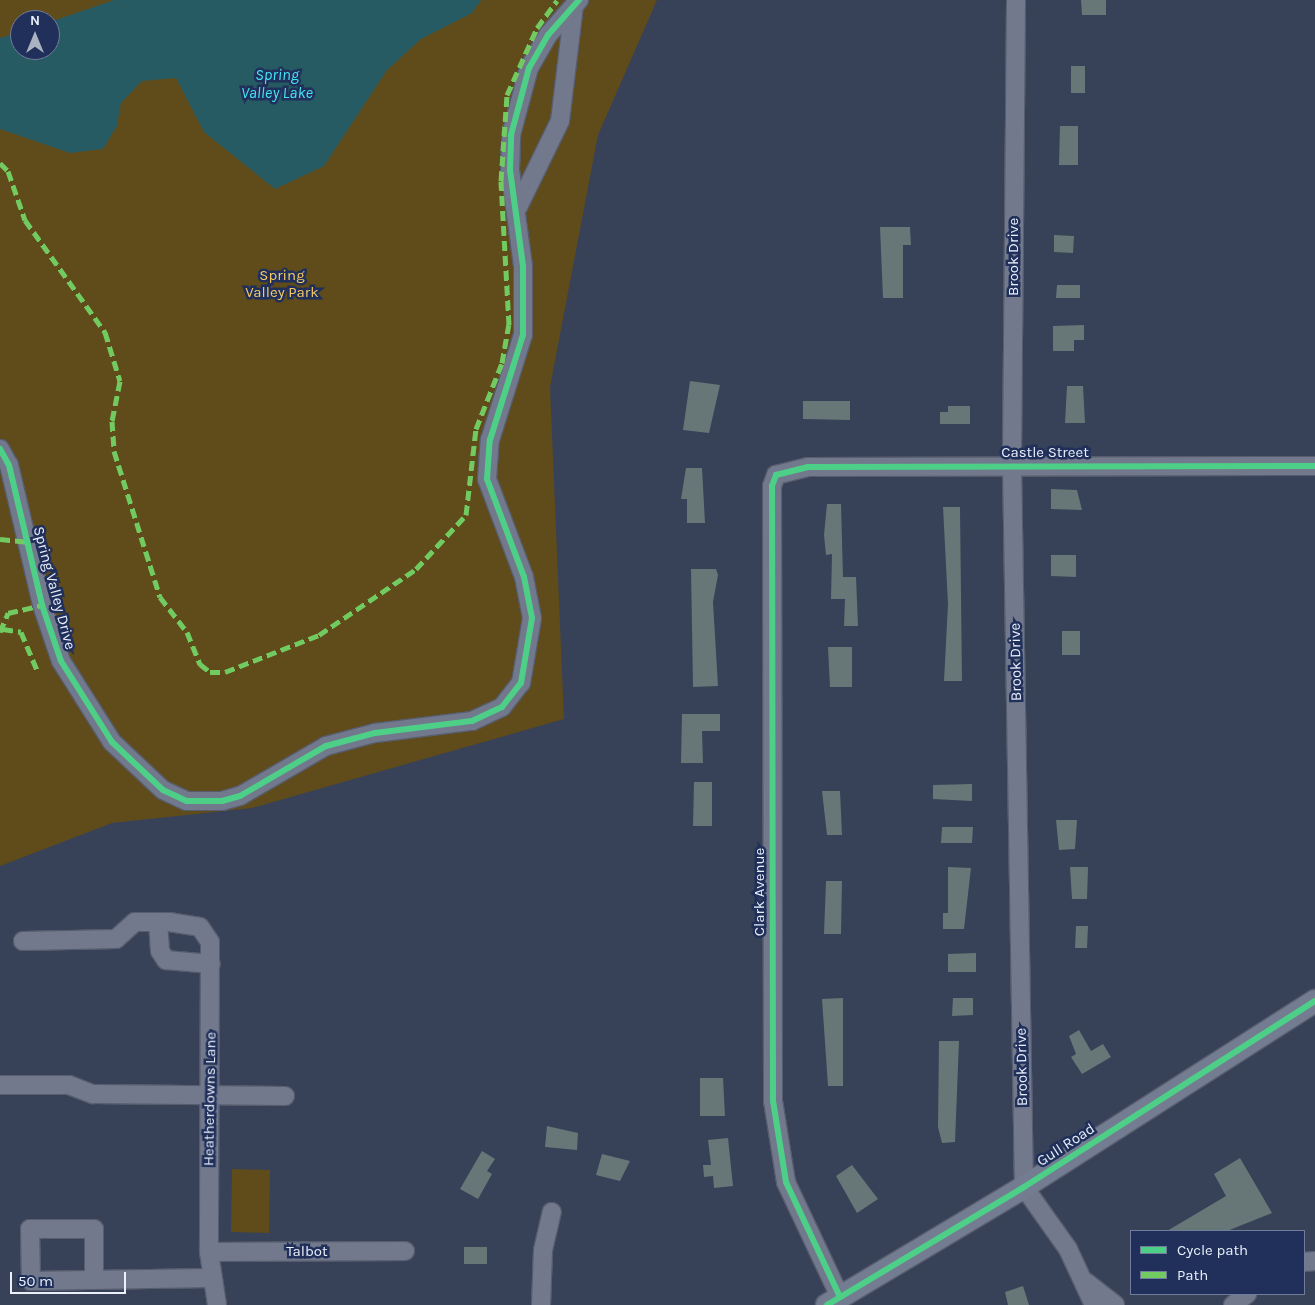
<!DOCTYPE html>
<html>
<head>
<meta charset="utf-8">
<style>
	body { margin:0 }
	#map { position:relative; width:1315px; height:1305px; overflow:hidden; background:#374158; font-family:Karla,sans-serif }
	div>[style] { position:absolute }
	.green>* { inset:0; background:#604c1b }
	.water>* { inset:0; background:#275b63 }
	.building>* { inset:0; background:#677777 }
	.roads { filter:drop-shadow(1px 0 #575d6e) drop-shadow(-1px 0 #575d6e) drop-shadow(0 1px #575d6e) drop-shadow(0 -1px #575d6e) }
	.minor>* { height:18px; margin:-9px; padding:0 9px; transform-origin:9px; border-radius:9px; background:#72798c }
	.major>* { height:22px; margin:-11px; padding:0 11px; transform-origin:11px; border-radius:11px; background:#737c90 }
	.quiet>* { height:5px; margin-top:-2.5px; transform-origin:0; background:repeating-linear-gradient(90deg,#71cb61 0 10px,transparent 0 15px) }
	.cycleway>* { height:6px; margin:-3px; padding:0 3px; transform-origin:3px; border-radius:3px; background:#4dcf88 }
	span { translate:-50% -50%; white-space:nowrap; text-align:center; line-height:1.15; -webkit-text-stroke:5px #20305a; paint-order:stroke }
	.street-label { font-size:15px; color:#eaeffa }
	.park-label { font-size:15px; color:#f7ca64 }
	.water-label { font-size:16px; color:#43e4f5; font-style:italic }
	.legend { position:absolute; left:1130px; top:1230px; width:175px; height:65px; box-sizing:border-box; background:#20305a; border:1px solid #717c9a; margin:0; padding:6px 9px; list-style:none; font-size:15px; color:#eaeffa }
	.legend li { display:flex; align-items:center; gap:10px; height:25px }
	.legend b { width:25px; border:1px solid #717c9a }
	.north { position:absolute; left:10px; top:10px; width:50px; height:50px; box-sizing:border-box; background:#20305a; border:1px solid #717c9a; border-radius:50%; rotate:0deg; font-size:14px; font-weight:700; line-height:20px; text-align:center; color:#eaeffa }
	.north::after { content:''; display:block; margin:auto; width:18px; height:22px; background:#abb2c1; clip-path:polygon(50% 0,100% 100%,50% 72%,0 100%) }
	.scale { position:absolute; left:10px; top:1272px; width:116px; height:22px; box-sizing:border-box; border:2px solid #eaeffa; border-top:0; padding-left:6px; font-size:15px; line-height:18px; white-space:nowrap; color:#eaeffa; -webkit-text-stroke:4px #20305a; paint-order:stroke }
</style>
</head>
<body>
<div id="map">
	<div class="green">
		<i style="clip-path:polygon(evenodd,0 0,657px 0,598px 135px,550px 387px,564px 719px,252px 808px,112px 823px,0 866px,0 0,20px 20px,50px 20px,50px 50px,20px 50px,20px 20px)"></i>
		<i style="clip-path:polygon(232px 1169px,270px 1170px,269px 1233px,231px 1232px)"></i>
	</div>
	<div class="water">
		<i style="clip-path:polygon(114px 0,481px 0,472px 13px,421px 39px,387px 70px,324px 166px,275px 189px,204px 132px,176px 78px,142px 81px,121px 103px,117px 126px,103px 149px,70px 153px,0 129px,0 38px,20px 32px,20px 50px,50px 50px,50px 22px)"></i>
	</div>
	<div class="building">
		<i style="clip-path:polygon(1081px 0,1106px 0,1106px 15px,1082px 15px)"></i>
		<i style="clip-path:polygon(1071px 66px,1085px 66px,1085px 93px,1071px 93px)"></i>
		<i style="clip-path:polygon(1060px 126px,1078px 126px,1078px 165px,1059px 165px)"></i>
		<i style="clip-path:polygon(880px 227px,910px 227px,911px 245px,903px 245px,903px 298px,883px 298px)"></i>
		<i style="clip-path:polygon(1054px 235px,1074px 236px,1073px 253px,1054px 252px)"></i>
		<i style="clip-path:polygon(1057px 285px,1080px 285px,1080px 298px,1056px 298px)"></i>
		<i style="clip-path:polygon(1084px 325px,1084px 340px,1074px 340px,1074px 351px,1053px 351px,1053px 326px)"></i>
		<i style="clip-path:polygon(690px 381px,720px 385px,709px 433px,683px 430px)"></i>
		<i style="clip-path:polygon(1067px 386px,1083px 386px,1085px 423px,1065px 423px)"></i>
		<i style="clip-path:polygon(803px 401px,850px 401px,850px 420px,803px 419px)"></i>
		<i style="clip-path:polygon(948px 406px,970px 406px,970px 424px,940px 424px,940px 412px,948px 412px)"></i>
		<i style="clip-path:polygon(686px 468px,702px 468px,705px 523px,687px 523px,687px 499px,681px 499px)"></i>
		<i style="clip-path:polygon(1051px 489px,1077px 490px,1082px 510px,1051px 509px)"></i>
		<i style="clip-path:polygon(827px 504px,841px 504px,843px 577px,856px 577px,858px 626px,844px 626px,845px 599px,831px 599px,832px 554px,826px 555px,824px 535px)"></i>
		<i style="clip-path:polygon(943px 507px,960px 507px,962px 681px,944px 681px,948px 604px)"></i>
		<i style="clip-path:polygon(1051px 555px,1076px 555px,1076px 577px,1051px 576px)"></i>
		<i style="clip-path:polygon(691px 569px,716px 569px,718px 575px,713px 602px,718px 686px,693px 687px)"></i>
		<i style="clip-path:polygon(1062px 631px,1080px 631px,1080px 655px,1062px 655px)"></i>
		<i style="clip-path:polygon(828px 647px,852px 647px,852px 687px,830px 687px)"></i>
		<i style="clip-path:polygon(682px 714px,720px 714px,720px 731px,702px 731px,703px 763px,681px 763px)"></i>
		<i style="clip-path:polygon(694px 782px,712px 782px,712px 826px,693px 826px)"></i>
		<i style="clip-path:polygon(972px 784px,972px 801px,933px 799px,933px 785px)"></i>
		<i style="clip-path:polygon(822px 791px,840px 791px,842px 835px,827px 835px)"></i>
		<i style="clip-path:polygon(1056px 820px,1077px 820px,1075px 849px,1059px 850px)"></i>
		<i style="clip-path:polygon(942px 827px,973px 827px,972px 843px,941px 843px)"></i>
		<i style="clip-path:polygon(948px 867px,971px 868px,964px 929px,943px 929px,943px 913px,948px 913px)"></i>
		<i style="clip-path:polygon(1070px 867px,1088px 867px,1087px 899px,1072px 899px)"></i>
		<i style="clip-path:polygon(826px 881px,842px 881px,841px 934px,824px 934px)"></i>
		<i style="clip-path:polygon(1076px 926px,1088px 926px,1087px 948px,1075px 948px)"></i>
		<i style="clip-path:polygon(976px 953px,976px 972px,948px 972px,948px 954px)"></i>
		<i style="clip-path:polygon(843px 998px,843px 1086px,828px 1086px,822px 999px)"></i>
		<i style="clip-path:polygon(953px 998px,973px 998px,973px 1015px,952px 1016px)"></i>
		<i style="clip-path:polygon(1079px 1030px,1091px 1051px,1103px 1044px,1111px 1057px,1082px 1074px,1071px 1057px,1076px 1054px,1069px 1036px)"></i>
		<i style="clip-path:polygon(939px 1041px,959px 1041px,955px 1142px,942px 1143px,938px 1127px)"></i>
		<i style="clip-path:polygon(700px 1078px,723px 1078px,725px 1116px,700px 1116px)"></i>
		<i style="clip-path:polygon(547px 1126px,578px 1133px,577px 1150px,545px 1147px)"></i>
		<i style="clip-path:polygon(728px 1138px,733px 1186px,714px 1188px,713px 1176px,704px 1177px,703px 1165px,711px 1165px,708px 1140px)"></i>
		<i style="clip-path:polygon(482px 1151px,495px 1159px,487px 1171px,492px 1174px,478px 1199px,460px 1189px)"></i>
		<i style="clip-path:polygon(602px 1154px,630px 1161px,620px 1181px,596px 1175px)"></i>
		<i style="clip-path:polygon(1240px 1158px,1272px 1213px,1227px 1231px,1167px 1231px,1226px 1196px,1214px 1174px)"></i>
		<i style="clip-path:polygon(852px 1165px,878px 1199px,857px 1213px,836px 1176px)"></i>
		<i style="clip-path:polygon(464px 1247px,487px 1247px,487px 1264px,464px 1264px)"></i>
		<i style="clip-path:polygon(1023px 1286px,1029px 1305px,1008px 1305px,1005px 1292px)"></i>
	</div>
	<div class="roads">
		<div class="minor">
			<i style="left:1016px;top:0;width:465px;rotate:90.5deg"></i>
			<i style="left:1012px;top:465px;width:722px;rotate:89.05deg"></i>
			<i style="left:1024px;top:1187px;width:76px;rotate:54.6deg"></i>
			<i style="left:1068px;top:1249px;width:62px;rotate:65.1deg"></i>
			<i style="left:518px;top:207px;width:96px;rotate:-64deg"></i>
			<i style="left:560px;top:121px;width:116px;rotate:-83.1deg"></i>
			<i style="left:0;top:449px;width:18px;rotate:61deg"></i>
			<i style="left:9px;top:465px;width:144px;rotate:76.7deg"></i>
			<i style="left:42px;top:605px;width:59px;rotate:71.3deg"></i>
			<i style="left:61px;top:661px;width:96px;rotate:57.8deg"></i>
			<i style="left:112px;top:742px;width:70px;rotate:43.3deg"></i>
			<i style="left:163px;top:790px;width:26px;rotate:25deg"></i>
			<i style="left:187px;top:801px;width:35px"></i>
			<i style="left:222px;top:801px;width:19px;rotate:-16deg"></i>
			<i style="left:240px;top:796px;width:99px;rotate:-30.2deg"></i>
			<i style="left:326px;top:746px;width:51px;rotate:-14.9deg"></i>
			<i style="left:375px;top:733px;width:98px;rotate:-7.1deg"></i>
			<i style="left:472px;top:721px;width:33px;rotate:-25deg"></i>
			<i style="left:502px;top:707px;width:31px;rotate:-52deg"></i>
			<i style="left:521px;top:683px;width:66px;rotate:-80.4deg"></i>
			<i style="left:532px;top:618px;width:42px;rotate:-101deg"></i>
			<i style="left:524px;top:577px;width:105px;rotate:-110.7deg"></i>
			<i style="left:487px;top:479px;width:39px;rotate:-86deg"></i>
			<i style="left:490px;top:440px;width:110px;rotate:-72.6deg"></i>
			<i style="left:523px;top:335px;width:69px;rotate:-90deg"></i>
			<i style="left:523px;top:266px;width:97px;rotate:-97.7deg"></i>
			<i style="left:510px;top:170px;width:35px;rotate:-88deg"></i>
			<i style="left:511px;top:135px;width:69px;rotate:-75deg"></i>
			<i style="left:529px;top:68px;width:38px;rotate:-60deg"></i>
			<i style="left:548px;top:35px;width:47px;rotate:-48.5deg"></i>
			<i style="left:158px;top:922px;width:29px;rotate:86deg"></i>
			<i style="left:160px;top:951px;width:11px;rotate:56deg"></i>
			<i style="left:166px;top:960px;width:45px;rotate:5.1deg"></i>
			<i style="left:23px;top:941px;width:93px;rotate:-1.2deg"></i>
			<i style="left:116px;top:939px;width:25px;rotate:-42deg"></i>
			<i style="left:135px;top:922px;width:34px"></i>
			<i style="left:169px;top:922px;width:31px;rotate:9deg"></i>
			<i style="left:200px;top:927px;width:18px;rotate:56deg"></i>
			<i style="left:210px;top:942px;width:310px;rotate:90.2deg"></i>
			<i style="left:209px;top:1252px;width:54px;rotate:81.4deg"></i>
			<i style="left:0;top:1085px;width:69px"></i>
			<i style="left:69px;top:1085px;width:26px;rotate:21deg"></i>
			<i style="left:93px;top:1094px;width:192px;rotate:0.6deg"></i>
			<i style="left:209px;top:1252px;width:196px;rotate:-0.3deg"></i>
			<i style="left:1304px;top:1262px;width:11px;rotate:-5deg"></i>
			<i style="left:94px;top:1280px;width:51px;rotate:-90deg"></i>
			<i style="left:94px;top:1229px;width:64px;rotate:180deg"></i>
			<i style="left:30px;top:1229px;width:52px;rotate:88.9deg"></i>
			<i style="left:31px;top:1281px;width:178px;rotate:-1deg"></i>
			<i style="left:1086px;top:1282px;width:37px;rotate:38deg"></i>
			<i style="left:840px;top:1297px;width:127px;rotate:-115.2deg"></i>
			<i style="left:786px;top:1182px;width:82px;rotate:-99.1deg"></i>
			<i style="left:773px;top:1101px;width:615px;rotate:-90.09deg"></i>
			<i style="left:772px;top:486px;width:12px;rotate:-70deg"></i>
			<i style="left:776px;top:475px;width:33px;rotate:-14deg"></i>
			<i style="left:808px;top:467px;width:507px;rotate:-0.11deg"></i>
			<i style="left:541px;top:1305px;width:55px;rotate:-87.9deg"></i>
			<i style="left:543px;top:1250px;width:39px;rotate:-77deg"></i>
			<i style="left:1233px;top:1305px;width:18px;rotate:-38deg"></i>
		</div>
		<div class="major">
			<i style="left:827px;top:1305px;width:230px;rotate:-30.9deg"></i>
			<i style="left:1024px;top:1187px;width:345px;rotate:-32.6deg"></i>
		</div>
	</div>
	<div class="quiet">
		<i style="left:0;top:163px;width:11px;rotate:45deg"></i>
		<i style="left:8px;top:171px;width:52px;rotate:70.9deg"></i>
		<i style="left:25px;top:220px;width:138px;rotate:54.5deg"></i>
		<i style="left:105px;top:332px;width:51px;rotate:73deg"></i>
		<i style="left:120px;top:381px;width:41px;rotate:101.3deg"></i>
		<i style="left:112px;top:421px;width:30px;rotate:86deg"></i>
		<i style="left:114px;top:451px;width:153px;rotate:72.5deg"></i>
		<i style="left:160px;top:597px;width:44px;rotate:52.4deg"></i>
		<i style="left:187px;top:632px;width:35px;rotate:68deg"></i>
		<i style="left:200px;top:664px;width:13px;rotate:39deg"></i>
		<i style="left:210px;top:672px;width:15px"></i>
		<i style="left:225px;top:672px;width:101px;rotate:-21.5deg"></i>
		<i style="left:319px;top:635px;width:117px;rotate:-34.2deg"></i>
		<i style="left:416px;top:569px;width:74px;rotate:-47.2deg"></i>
		<i style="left:466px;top:515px;width:87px;rotate:-83.4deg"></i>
		<i style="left:476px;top:429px;width:71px;rotate:-68.5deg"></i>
		<i style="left:502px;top:363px;width:39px;rotate:-80deg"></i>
		<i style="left:509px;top:325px;width:144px;rotate:-93.2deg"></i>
		<i style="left:501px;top:181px;width:86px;rotate:-86deg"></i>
		<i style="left:507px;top:95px;width:73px;rotate:-65.9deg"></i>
		<i style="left:537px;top:28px;width:34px;rotate:-54deg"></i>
		<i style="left:0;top:539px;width:27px;rotate:6deg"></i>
		<i style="left:3px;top:629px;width:18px;rotate:9deg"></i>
		<i style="left:21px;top:632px;width:41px;rotate:67.2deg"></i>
		<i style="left:0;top:632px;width:21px;rotate:-67deg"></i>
		<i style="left:8px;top:613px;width:35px;rotate:-13deg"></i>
	</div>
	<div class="cycleway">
		<i style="left:0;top:449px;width:18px;rotate:61deg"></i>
		<i style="left:9px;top:465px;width:144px;rotate:76.7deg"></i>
		<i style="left:42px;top:605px;width:59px;rotate:71.3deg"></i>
		<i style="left:61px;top:661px;width:96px;rotate:57.8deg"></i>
		<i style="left:112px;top:742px;width:70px;rotate:43.3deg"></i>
		<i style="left:163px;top:790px;width:26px;rotate:25deg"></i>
		<i style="left:187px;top:801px;width:35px"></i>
		<i style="left:222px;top:801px;width:19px;rotate:-16deg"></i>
		<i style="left:240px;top:796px;width:99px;rotate:-30.2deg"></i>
		<i style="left:326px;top:746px;width:51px;rotate:-14.9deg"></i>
		<i style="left:375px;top:733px;width:98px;rotate:-7.1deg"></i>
		<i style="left:472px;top:721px;width:33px;rotate:-25deg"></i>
		<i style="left:502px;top:707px;width:31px;rotate:-52deg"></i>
		<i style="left:521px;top:683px;width:66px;rotate:-80.4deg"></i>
		<i style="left:532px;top:618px;width:42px;rotate:-101deg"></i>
		<i style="left:524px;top:577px;width:105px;rotate:-110.7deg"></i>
		<i style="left:487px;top:479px;width:39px;rotate:-86deg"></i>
		<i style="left:490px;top:440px;width:110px;rotate:-72.6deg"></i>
		<i style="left:523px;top:335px;width:69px;rotate:-90deg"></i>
		<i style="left:523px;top:266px;width:97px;rotate:-97.7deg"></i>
		<i style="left:510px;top:170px;width:35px;rotate:-88deg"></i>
		<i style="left:511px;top:135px;width:69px;rotate:-75deg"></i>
		<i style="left:529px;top:68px;width:38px;rotate:-60deg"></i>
		<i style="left:548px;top:35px;width:47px;rotate:-48.5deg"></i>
		<i style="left:840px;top:1297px;width:127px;rotate:-115.2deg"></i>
		<i style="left:786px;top:1182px;width:82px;rotate:-99.1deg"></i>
		<i style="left:773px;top:1101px;width:615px;rotate:-90.09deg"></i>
		<i style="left:772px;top:486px;width:12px;rotate:-70deg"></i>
		<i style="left:776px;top:475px;width:33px;rotate:-14deg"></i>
		<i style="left:808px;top:467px;width:507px;rotate:-0.11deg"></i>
		<i style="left:827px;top:1305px;width:230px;rotate:-30.9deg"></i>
		<i style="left:1024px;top:1187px;width:345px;rotate:-32.6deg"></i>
	</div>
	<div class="street-label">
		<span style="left:1014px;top:257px;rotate:-90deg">Brook Drive</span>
		<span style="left:1045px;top:453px">Castle Street</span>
		<span style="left:54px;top:588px;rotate:75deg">Spring Valley Drive</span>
		<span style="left:1016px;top:662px;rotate:-91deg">Brook Drive</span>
		<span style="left:760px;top:892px;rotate:-90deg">Clark Avenue</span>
		<span style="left:1022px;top:1067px;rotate:-91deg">Brook Drive</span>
		<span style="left:210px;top:1099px;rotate:-89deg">Heatherdowns Lane</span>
		<span style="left:1066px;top:1145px;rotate:-33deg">Gull Road</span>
		<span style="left:307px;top:1252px">Talbot</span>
	</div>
	<div class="park-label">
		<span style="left:282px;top:284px">Spring<br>Valley Park</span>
	</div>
	<div class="water-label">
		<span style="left:277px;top:84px">Spring<br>Valley Lake</span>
	</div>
	<ul class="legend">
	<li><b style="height:6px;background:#4dcf88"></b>Cycle path</li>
	<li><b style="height:6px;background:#71cb61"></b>Path</li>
	</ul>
	<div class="north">N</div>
	<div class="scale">50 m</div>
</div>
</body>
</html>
